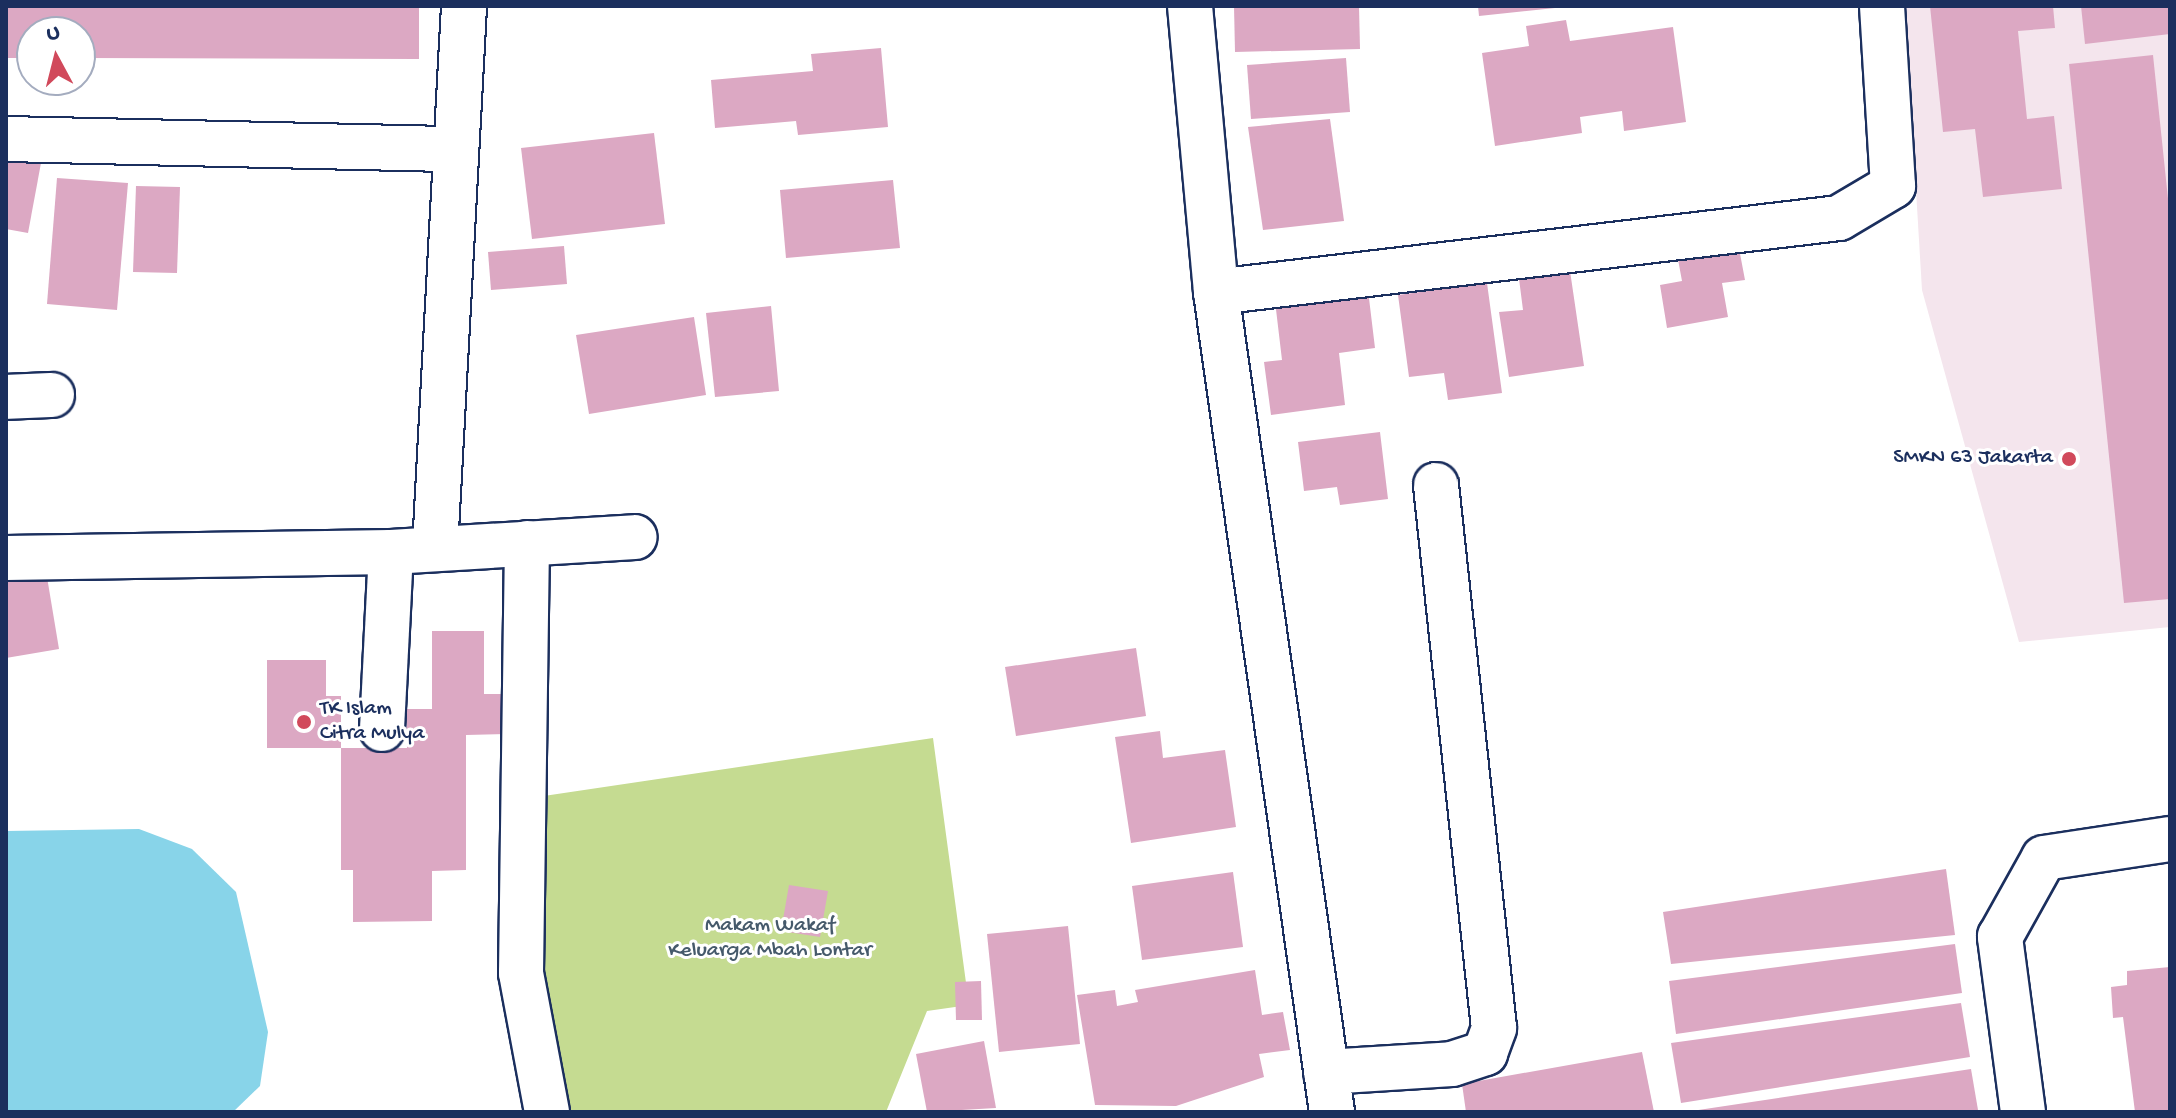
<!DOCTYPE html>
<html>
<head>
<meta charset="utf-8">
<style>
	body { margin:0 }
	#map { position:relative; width:2176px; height:1118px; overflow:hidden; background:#fff; font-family:"Gochi Hand",sans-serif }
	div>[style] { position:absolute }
	.built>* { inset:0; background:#f4e5ed }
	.green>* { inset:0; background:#c5db91 }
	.water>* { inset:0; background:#88d4e9 }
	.building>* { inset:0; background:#dca8c3 }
	.roads { filter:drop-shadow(2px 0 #1b2f5e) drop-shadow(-2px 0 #1b2f5e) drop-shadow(0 2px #1b2f5e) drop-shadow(0 -2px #1b2f5e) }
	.minor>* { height:44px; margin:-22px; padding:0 22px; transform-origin:22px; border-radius:22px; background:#fff }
	.dots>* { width:22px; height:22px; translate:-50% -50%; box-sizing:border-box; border:4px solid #fff; border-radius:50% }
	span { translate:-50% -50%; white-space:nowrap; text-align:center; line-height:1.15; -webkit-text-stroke:6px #fff; paint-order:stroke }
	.poi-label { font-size:22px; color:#1b2f5e }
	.right { translate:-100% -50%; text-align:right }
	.left { translate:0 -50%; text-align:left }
	.park-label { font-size:22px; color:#465a6b }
	.frame { position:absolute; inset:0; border:8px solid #1b2f5e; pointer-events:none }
	.north { position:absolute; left:16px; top:16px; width:80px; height:80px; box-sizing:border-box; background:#fff; border:2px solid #a4acbf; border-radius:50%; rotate:353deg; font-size:22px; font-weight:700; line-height:32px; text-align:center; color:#1b2f5e }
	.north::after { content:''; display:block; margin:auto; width:28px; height:36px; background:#d1495b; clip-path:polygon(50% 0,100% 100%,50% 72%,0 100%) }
</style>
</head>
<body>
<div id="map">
	<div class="built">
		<i style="clip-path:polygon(1905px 6px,2170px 6px,2170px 627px,2019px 642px,1922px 290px)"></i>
	</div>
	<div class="green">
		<i style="clip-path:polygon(933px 738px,969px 1005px,927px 1011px,886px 1112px,536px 1112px,537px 797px)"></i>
	</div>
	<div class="water">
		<i style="clip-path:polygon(139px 829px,192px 849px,236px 892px,268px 1032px,260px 1086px,233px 1112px,6px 1112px,6px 831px)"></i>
	</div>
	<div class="building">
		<i style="clip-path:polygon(6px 6px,419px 6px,419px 59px,80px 58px,80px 32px,32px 32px,32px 58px,6px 58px)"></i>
		<i style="clip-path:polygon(1234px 6px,1359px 6px,1360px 49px,1235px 52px)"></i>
		<i style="clip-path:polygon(1478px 6px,1555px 6px,1555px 8px,1479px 16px)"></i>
		<i style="clip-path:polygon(1930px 6px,2053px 6px,2055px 28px,2018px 31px,2027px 119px,2054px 116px,2062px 189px,1983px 197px,1975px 129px,1943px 132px)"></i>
		<i style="clip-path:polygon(2081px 6px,2170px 6px,2170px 34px,2085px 44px)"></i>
		<i style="clip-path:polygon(1566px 20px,1570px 41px,1673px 27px,1686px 122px,1624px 131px,1622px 111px,1580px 117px,1582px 133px,1495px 146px,1482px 53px,1529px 46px,1526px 26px)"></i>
		<i style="clip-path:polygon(881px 48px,888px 127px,798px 135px,796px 121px,715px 128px,711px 80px,813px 71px,811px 54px)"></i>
		<i style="clip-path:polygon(2153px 55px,2170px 218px,2170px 599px,2124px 603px,2069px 64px)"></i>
		<i style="clip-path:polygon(1346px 58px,1350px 112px,1251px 119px,1247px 65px)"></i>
		<i style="clip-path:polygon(1330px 119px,1344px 221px,1263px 230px,1248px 127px)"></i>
		<i style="clip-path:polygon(654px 133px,665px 224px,532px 239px,521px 148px)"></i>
		<i style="clip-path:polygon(6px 157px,41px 163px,28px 233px,6px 229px)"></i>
		<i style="clip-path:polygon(57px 178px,128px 183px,117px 310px,47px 304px)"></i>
		<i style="clip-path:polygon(893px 180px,900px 248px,786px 258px,780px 190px)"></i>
		<i style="clip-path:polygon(136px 186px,180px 187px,177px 273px,133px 272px)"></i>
		<i style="clip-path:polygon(1738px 243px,1745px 280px,1722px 283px,1728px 317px,1667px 328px,1660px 285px,1682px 281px,1677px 254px)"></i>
		<i style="clip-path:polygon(564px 246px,567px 284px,491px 290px,488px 252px)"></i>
		<i style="clip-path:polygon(1569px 264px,1584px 366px,1509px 377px,1499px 312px,1523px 310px,1518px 271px)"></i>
		<i style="clip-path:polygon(1487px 283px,1502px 393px,1448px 400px,1444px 373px,1409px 377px,1398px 295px)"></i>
		<i style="clip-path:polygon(1368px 290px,1375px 348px,1339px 353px,1345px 405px,1271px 415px,1264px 362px,1282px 360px,1275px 301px)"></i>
		<i style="clip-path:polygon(771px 306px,779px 391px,715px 397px,706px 313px)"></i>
		<i style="clip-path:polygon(694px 317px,706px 395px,589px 414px,576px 335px)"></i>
		<i style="clip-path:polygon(1380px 432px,1388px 499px,1340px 505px,1337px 487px,1304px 491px,1298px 442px)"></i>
		<i style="clip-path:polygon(44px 559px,59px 649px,6px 658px,6px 565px)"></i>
		<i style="clip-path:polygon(432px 631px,484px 631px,484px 694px,506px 694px,506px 734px,466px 735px,466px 870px,432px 871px,432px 921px,353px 922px,353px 870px,341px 870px,341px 748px,407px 748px,406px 709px,432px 709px)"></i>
		<i style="clip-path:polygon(1136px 648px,1146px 716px,1016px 736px,1005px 667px)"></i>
		<i style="clip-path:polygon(267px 660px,326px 660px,326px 696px,341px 696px,341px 748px,267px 748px)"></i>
		<i style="clip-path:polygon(1160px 731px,1163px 758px,1225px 750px,1236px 827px,1131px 843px,1115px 737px)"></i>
		<i style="clip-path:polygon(1946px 869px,1955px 935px,1671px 964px,1663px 912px)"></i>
		<i style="clip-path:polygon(1233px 872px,1243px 947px,1142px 960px,1132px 886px)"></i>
		<i style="clip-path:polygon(789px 885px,828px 891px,820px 937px,781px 931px)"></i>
		<i style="clip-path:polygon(1068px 926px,1080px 1044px,999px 1052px,987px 934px)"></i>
		<i style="clip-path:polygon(1955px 944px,1962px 993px,1676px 1034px,1669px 981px)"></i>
		<i style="clip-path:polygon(2170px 967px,2170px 1110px,2135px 1112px,2123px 1017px,2113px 1018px,2111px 987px,2127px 985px,2127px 971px)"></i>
		<i style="clip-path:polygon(1255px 970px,1262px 1015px,1283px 1012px,1290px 1050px,1259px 1054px,1264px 1077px,1176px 1106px,1095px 1105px,1077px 995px,1115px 990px,1117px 1006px,1138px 1002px,1135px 990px)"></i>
		<i style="clip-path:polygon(981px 981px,982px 1020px,956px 1020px,955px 982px)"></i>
		<i style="clip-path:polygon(1961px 1003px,1970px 1057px,1681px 1103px,1671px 1043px)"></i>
		<i style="clip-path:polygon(984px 1041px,996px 1108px,927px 1112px,916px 1054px)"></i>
		<i style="clip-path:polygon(1642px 1052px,1654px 1112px,1466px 1112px,1462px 1084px)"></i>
		<i style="clip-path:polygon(1971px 1069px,1978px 1110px,1969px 1112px,1685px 1112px)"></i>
	</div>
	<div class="roads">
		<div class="minor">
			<i style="left:1190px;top:6px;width:287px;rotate:84.8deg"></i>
			<i style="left:1216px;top:292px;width:828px;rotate:81.95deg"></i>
			<i style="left:6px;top:139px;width:445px;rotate:1.3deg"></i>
			<i style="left:1216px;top:292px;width:627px;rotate:-6.77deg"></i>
			<i style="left:1839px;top:218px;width:63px;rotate:-30.7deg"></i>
			<i style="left:1893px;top:186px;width:180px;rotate:-93.5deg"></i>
			<i style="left:6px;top:397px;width:46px;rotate:-2.5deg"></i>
			<i style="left:527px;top:543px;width:430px;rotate:90.8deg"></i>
			<i style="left:521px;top:973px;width:141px;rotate:79.4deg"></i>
			<i style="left:435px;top:549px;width:544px;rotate:-86.94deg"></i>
			<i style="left:6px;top:558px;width:385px;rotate:-0.9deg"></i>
			<i style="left:391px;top:552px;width:244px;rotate:-3.5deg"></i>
			<i style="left:382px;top:729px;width:177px;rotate:-87.1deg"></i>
			<i style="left:1326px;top:1072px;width:126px;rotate:-3.6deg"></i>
			<i style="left:1452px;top:1064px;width:35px;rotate:-18deg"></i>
			<i style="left:1485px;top:1053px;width:27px;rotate:-70deg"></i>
			<i style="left:1494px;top:1028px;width:546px;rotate:-96.1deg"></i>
			<i style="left:2023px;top:1112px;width:177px;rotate:-97.5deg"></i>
			<i style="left:2000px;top:937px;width:90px;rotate:-60.9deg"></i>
			<i style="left:2044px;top:858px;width:127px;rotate:-8.6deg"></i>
		</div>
	</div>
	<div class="dots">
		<i style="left:2069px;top:459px;background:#d1495b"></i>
		<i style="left:304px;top:722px;background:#d1495b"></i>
	</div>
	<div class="poi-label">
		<span class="right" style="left:2053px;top:459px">SMKN 63 Jakarta</span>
		<span class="left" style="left:320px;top:722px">TK Islam<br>Citra Mulya</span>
	</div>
	<div class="park-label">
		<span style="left:770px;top:939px">Makam Wakaf<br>Keluarga Mbah Lontar</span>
	</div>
	<div class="frame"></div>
	<div class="north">U</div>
</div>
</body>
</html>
